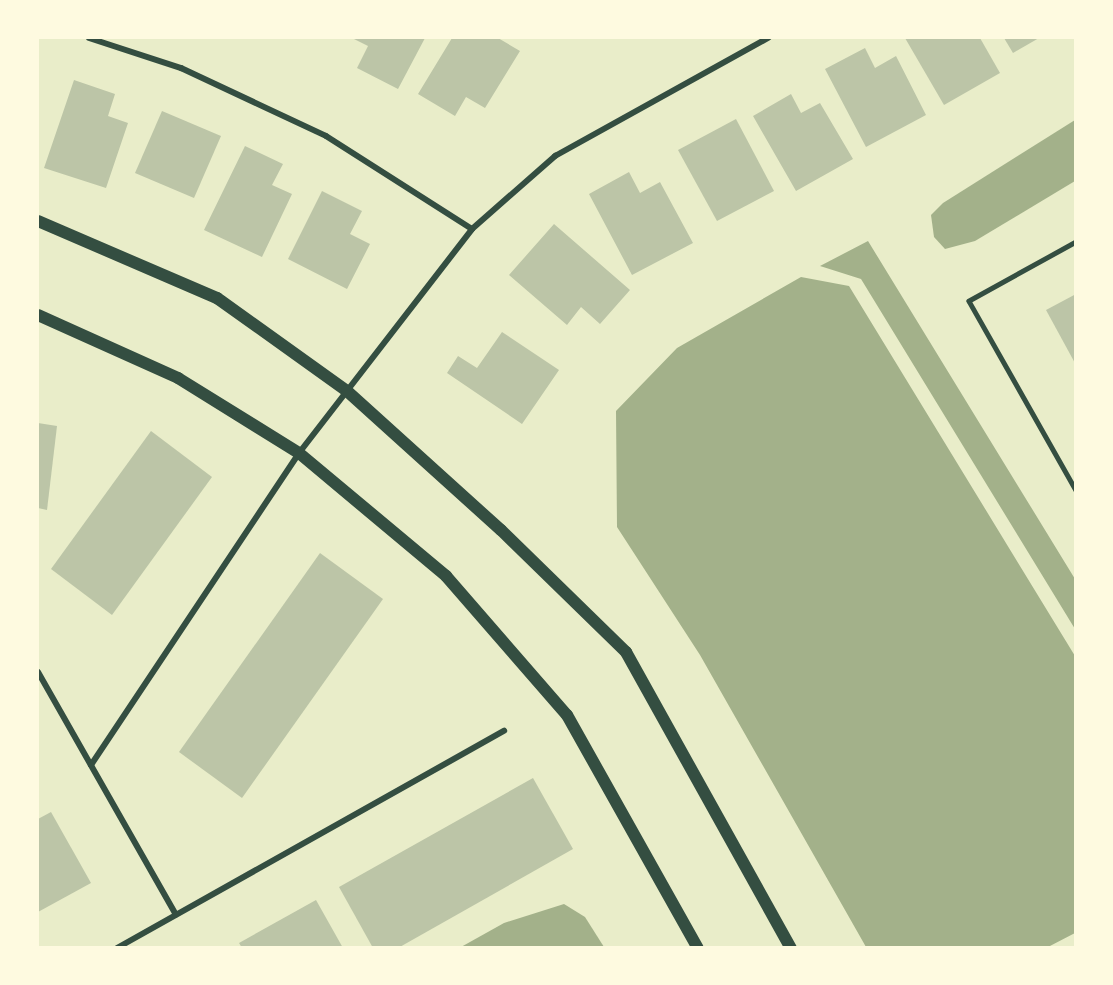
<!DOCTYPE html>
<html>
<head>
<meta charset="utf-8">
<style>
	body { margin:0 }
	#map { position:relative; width:1113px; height:985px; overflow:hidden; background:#e9edc9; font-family:"Archivo Narrow",sans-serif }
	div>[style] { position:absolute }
	.water>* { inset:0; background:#a3b18a }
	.building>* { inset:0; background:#bcc5a7 }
	.service>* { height:4.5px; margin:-2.25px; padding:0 2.25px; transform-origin:2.25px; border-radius:2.25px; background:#344e41 }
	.minor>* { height:6px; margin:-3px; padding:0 3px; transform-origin:3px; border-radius:3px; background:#344e41 }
	.secondary>* { height:12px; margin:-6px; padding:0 6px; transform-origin:6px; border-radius:6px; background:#344e41 }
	span { translate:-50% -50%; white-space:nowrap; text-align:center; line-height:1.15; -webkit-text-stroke:4.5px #fefae0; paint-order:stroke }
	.frame { position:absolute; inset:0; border:39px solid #fefae0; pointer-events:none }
</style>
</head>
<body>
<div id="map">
	<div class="water">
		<i style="clip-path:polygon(1075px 120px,1075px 181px,975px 241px,945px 249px,934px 237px,931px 215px,943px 203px)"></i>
		<i style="clip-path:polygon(868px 241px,1075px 579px,1075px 629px,861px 279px,820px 266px)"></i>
		<i style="clip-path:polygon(801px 277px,849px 286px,1075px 656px,1075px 933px,1048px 947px,866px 947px,700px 655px,617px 527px,616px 411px,677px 348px)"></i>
		<i style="clip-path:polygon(564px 904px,585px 917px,604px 947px,461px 947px,504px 923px)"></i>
	</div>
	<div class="building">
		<i style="clip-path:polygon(352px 38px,425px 38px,398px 89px,357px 68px,368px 46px)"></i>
		<i style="clip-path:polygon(452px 38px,498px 38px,520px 51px,485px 108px,466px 97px,455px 116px,418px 94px)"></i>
		<i style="clip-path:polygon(905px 38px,980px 38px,1000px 73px,944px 105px)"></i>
		<i style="clip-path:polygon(1004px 38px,1039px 38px,1013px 53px)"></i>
		<i style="clip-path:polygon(865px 48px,875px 68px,896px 56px,926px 115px,866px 147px,825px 69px)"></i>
		<i style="clip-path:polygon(74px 80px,115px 94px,108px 116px,128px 123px,106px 188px,44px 168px)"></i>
		<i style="clip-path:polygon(791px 94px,801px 113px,820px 103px,853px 159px,796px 191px,753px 116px)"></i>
		<i style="clip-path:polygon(162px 111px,221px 136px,194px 198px,135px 173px)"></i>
		<i style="clip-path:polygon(736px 119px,774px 191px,717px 221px,678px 150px)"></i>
		<i style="clip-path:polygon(245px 146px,283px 164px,272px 185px,292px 194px,262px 257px,204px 230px)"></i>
		<i style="clip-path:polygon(629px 172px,640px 193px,660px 182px,693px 243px,632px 275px,589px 194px)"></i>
		<i style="clip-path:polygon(322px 191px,362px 211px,350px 234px,370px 244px,347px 289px,288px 259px)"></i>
		<i style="clip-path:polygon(554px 224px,630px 290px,600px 324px,581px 307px,567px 325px,509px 275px)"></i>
		<i style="clip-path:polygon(1076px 294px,1076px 365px,1046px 310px)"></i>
		<i style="clip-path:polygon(502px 332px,559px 370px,522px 424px,447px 373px,458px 356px,477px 368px)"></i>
		<i style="clip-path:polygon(38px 423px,57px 426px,47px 510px,38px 508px)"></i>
		<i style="clip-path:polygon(151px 431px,212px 477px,112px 615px,51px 569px)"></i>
		<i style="clip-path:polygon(320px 553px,383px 599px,242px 798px,179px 752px)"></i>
		<i style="clip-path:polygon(533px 778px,573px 849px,398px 948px,373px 948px,339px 887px)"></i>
		<i style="clip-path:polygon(51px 812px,91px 883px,38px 912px,38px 819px)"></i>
		<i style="clip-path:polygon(316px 900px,343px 948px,242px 948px,239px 943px)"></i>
	</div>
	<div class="service">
		<i style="left:1076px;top:242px;width:122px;rotate:151.1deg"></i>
		<i style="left:969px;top:301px;width:217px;rotate:60.5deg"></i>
	</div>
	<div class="minor">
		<i style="left:89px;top:38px;width:97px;rotate:18.1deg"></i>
		<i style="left:181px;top:68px;width:160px;rotate:25.1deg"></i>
		<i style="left:326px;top:136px;width:173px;rotate:32.5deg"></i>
		<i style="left:38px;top:672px;width:279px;rotate:60.4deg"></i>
		<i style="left:91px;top:765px;width:375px;rotate:-56.3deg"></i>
		<i style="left:299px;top:453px;width:283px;rotate:-52.3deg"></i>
		<i style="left:472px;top:229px;width:111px;rotate:-41.3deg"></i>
		<i style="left:555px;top:156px;width:244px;rotate:-29deg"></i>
		<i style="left:117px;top:948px;width:444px;rotate:-29.3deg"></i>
	</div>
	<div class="secondary">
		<i style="left:38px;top:221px;width:195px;rotate:23.3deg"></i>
		<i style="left:217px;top:298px;width:160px;rotate:35.6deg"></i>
		<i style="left:347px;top:391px;width:207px;rotate:42.1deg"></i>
		<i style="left:501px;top:530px;width:175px;rotate:44.3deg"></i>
		<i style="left:626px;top:652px;width:339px;rotate:60.9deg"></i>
		<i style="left:38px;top:315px;width:154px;rotate:24.2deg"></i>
		<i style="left:178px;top:378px;width:142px;rotate:31.8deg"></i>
		<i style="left:299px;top:453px;width:192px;rotate:39.9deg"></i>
		<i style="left:446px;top:576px;width:184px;rotate:49deg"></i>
		<i style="left:567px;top:715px;width:267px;rotate:60.7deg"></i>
	</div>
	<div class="frame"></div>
</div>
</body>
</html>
